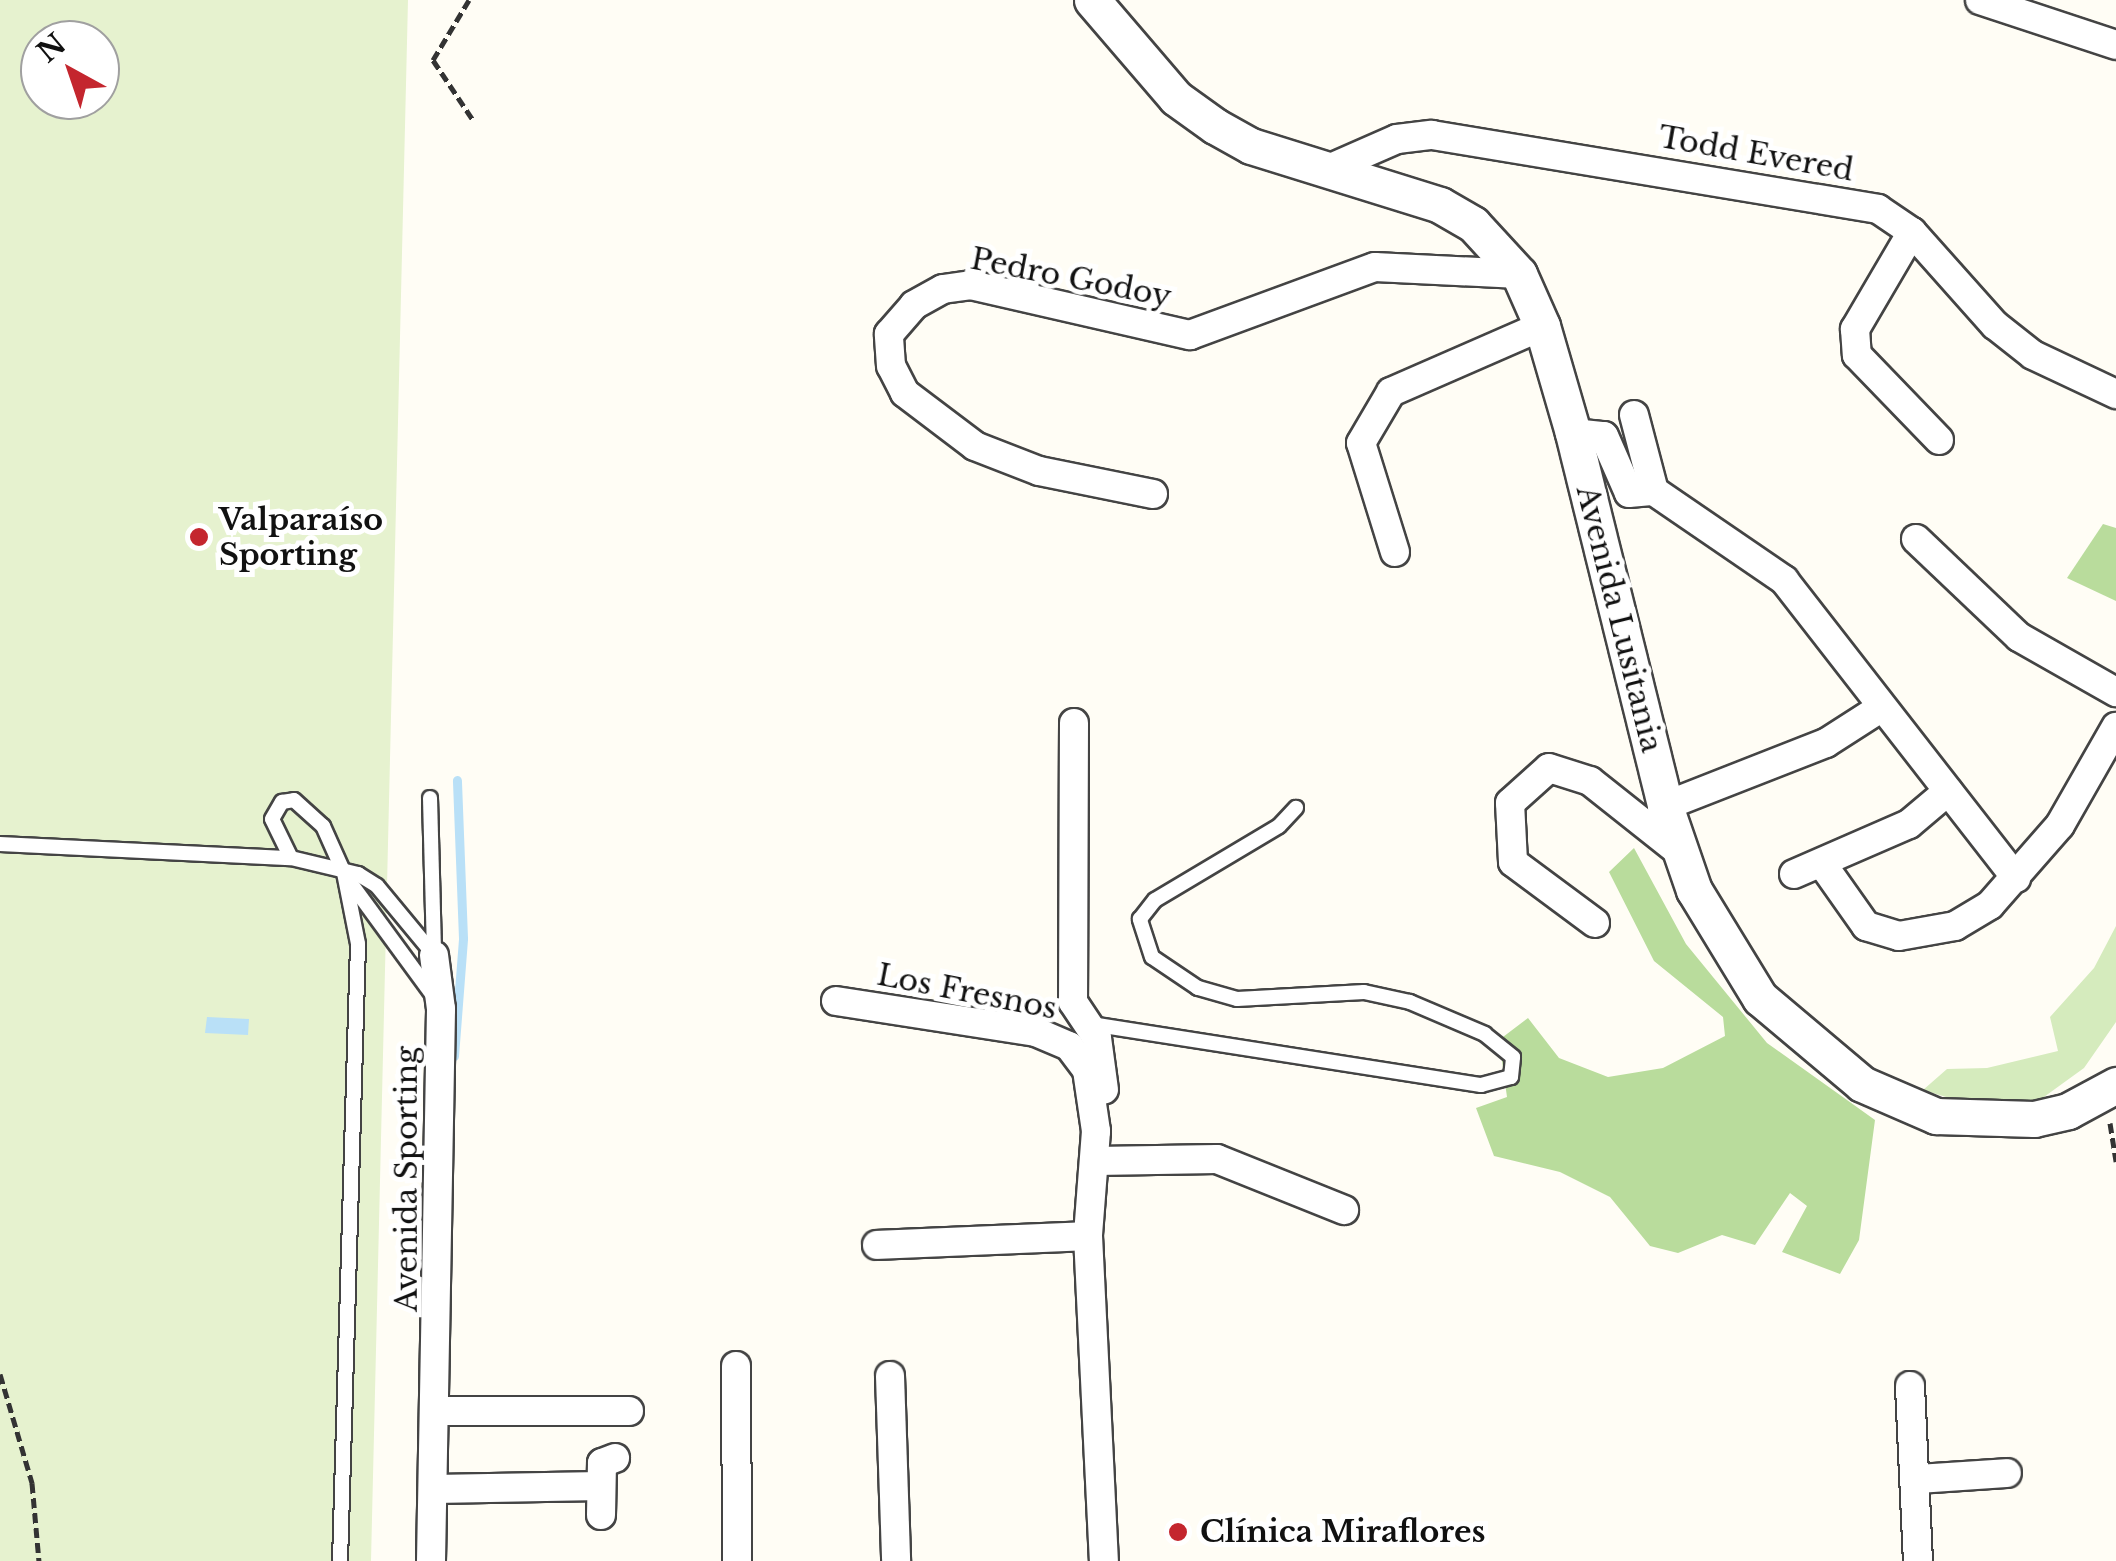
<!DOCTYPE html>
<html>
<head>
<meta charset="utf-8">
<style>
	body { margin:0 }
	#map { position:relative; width:2116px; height:1561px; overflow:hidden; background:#fffdf5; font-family:"Libre Baskerville",serif }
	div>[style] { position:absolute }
	.green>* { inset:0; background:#d5ebbd }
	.forest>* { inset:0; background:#b9dc9c }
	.pitch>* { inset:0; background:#e6f2cf }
	.water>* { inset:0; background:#b9e0f7 }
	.stream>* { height:9px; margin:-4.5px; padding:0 4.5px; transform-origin:4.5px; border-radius:4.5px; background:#b9e0f7 }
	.path>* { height:5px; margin-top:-2.5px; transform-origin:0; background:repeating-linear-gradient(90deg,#333 0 10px,transparent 0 15px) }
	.roads { filter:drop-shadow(2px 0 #444) drop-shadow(-2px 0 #444) drop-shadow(0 2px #444) drop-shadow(0 -2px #444) }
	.service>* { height:14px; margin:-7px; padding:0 7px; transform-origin:7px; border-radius:7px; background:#fff }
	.minor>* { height:28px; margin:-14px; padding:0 14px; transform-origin:14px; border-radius:14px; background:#fff }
	.tertiary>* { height:35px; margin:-17.5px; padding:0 17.5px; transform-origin:17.5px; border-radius:17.5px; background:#fff }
	.dots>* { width:28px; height:28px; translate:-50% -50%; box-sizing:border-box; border:5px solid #fff; border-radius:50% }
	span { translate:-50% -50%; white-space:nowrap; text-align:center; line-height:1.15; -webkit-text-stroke:10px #fff; paint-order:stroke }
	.street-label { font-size:30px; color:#111 }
	.poi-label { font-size:30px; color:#111; font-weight:700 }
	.left { translate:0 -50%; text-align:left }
	.north { position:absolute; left:20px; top:20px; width:100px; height:100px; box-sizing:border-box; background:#fff; border:2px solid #a0a0a0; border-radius:50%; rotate:320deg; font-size:28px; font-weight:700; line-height:40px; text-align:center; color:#111 }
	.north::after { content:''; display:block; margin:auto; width:35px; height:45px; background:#c4262e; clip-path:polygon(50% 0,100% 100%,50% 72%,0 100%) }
</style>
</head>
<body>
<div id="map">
	<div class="green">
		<i style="clip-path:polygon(2116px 926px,2116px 1022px,2084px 1068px,2037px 1102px,1979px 1107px,1923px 1090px,1947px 1069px,1987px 1068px,2058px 1051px,2050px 1017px,2094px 968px)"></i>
	</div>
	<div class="forest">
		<i style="clip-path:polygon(2103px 524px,2116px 528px,2116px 601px,2067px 578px)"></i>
		<i style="clip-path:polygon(1634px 848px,1686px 944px,1767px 1043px,1875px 1120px,1859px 1240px,1840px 1274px,1782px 1252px,1807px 1206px,1790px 1193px,1755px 1245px,1722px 1235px,1678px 1253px,1650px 1246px,1610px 1197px,1560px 1172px,1494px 1156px,1476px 1108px,1507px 1097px,1499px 1040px,1528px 1018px,1559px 1058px,1608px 1077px,1663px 1068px,1725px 1036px,1723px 1017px,1654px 961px,1609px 872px)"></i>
	</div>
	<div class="pitch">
		<i style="clip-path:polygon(evenodd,0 0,408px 0,371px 1561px,0 1561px,0 0,40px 40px,100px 40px,100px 100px,40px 100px,40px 40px)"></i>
	</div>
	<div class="water">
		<i style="clip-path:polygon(207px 1017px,249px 1019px,248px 1035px,205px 1033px)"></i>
	</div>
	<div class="stream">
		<i style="left:454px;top:1056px;width:118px;rotate:-85.6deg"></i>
		<i style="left:463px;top:938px;width:158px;rotate:-92.2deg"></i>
	</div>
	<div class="path">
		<i style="left:469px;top:0;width:70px;rotate:121deg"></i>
		<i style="left:433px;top:60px;width:72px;rotate:56.3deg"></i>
		<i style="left:2110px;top:1123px;width:39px;rotate:81deg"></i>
		<i style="left:0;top:1374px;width:114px;rotate:73.6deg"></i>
		<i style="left:32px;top:1483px;width:78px;rotate:84.9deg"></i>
	</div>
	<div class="roads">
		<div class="service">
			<i style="left:430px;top:798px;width:156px;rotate:88.5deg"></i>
			<i style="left:0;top:844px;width:291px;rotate:2.8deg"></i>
			<i style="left:291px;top:858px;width:69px;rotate:13.4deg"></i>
			<i style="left:358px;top:874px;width:22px;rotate:32deg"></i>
			<i style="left:377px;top:886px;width:89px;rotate:50.4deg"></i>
			<i style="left:291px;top:858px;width:43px;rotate:-116deg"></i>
			<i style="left:272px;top:819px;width:20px;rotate:-60deg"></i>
			<i style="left:282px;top:802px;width:12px;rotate:-9deg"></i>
			<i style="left:294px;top:800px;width:39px;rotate:42deg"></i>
			<i style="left:323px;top:826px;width:51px;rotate:65.9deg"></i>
			<i style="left:344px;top:873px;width:72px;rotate:78.8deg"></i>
			<i style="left:358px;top:944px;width:617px;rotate:91.67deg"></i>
			<i style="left:347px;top:878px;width:144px;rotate:53.8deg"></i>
			<i style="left:1091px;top:1024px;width:395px;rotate:8.9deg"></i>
			<i style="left:1481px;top:1085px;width:31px;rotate:-15deg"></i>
			<i style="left:1511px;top:1077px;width:20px;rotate:-84deg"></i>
			<i style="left:1513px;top:1057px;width:36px;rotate:-141deg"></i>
			<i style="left:1485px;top:1034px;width:82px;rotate:-156.9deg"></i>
			<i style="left:1410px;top:1002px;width:47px;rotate:-167.7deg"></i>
			<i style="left:1364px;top:992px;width:127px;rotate:176.8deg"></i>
			<i style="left:1237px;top:999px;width:41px;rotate:-164.2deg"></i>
			<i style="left:1198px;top:988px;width:55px;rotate:-146deg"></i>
			<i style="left:1152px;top:957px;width:40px;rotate:-108deg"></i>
			<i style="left:1140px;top:919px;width:24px;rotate:-52deg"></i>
			<i style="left:1155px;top:900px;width:144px;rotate:-30.8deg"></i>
			<i style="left:1279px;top:826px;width:25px;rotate:-47deg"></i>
		</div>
		<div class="minor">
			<i style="left:1980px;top:0;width:143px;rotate:18.3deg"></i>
			<i style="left:1326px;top:170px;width:77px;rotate:-23.6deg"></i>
			<i style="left:1397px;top:139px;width:35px;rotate:-7deg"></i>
			<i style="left:1432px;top:135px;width:452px;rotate:9.4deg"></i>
			<i style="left:1878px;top:209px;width:41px;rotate:34.1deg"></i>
			<i style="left:1912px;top:232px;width:125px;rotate:48.3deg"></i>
			<i style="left:1995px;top:325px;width:48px;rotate:38.3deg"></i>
			<i style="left:2033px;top:355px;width:92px;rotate:25.2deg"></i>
			<i style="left:1912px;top:232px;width:113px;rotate:120.4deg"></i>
			<i style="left:1855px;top:329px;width:26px;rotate:86deg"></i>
			<i style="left:1857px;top:355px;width:118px;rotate:46deg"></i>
			<i style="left:1634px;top:415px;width:79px;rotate:75.3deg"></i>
			<i style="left:1654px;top:491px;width:158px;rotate:34.4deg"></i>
			<i style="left:1784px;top:580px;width:378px;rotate:52.1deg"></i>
			<i style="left:1573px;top:433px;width:31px;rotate:6deg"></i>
			<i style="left:1604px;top:436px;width:62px;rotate:66.3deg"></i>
			<i style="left:1629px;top:493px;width:25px;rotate:-5deg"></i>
			<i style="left:1153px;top:494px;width:116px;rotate:-168.6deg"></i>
			<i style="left:1039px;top:471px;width:69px;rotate:-158.7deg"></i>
			<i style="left:975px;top:446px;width:88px;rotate:-142.9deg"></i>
			<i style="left:905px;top:393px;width:30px;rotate:-117deg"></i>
			<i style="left:891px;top:366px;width:32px;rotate:-94deg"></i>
			<i style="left:889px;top:334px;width:38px;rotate:-49deg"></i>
			<i style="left:914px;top:305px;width:33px;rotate:-29deg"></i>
			<i style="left:943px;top:289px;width:28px;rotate:-8deg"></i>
			<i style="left:971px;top:285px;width:225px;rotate:12.9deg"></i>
			<i style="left:1190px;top:335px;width:197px;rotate:-20.2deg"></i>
			<i style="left:1375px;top:267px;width:144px;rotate:2.8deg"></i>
			<i style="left:1916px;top:539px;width:142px;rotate:43.6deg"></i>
			<i style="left:2019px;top:637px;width:112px;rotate:29.6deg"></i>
			<i style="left:1395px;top:552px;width:114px;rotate:-107.3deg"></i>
			<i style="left:1361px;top:443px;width:59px;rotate:-59.5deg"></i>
			<i style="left:1391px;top:392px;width:165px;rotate:-23.6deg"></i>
			<i style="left:1074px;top:723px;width:279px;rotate:90.2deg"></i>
			<i style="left:1073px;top:1002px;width:43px;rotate:56.3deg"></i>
			<i style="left:1097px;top:1038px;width:52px;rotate:82.3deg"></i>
			<i style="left:1665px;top:806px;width:173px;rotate:-21.4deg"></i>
			<i style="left:1826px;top:743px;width:63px;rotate:-32.7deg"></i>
			<i style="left:1823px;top:865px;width:75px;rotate:54.8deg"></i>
			<i style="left:1866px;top:926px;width:34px;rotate:17deg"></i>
			<i style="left:1899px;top:936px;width:57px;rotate:-10.1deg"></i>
			<i style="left:1955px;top:926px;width:41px;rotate:-31deg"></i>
			<i style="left:1990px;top:905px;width:106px;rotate:-48.8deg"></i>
			<i style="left:2060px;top:825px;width:113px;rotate:-60.3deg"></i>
			<i style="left:1794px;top:874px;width:125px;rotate:-23.5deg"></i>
			<i style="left:1909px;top:824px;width:51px;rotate:-40.2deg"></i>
			<i style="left:1595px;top:923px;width:102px;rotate:-143.4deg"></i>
			<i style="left:1513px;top:862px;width:59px;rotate:-92.9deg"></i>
			<i style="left:1510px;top:803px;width:52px;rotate:-41.9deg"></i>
			<i style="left:1549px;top:768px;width:43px;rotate:17.6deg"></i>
			<i style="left:1590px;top:781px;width:117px;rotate:38.4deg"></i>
			<i style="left:836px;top:1001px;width:202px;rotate:8.8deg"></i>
			<i style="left:1036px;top:1032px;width:36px;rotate:23deg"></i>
			<i style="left:1069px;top:1046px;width:30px;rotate:53deg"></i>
			<i style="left:1087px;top:1070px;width:62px;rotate:81.6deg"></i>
			<i style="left:1096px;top:1131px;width:105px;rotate:94.4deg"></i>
			<i style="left:1088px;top:1236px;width:325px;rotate:87.2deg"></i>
			<i style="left:1096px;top:1161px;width:121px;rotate:-0.9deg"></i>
			<i style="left:1217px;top:1159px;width:137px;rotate:21.9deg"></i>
			<i style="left:877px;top:1245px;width:211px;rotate:-2.4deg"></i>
			<i style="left:736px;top:1366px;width:195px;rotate:89.7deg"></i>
			<i style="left:890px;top:1376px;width:185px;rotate:88.1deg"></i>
			<i style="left:1910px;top:1386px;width:175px;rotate:87.4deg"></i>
			<i style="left:437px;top:1411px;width:192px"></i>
			<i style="left:1917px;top:1479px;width:90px;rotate:-3.8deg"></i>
			<i style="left:434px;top:1489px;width:167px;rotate:-1deg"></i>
			<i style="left:601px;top:1515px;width:52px;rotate:-88.9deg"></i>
			<i style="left:602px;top:1463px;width:14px;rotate:-21deg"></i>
			<i style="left:431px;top:1561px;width:552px;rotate:-88.96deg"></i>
			<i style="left:441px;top:1009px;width:54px;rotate:-97.4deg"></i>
		</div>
		<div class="tertiary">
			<i style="left:1092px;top:0;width:129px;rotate:49.4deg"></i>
			<i style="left:1176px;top:98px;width:48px;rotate:35.7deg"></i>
			<i style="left:1215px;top:126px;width:41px;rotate:29.1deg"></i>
			<i style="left:1251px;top:146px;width:198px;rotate:17.3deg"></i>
			<i style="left:1440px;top:205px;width:38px;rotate:30deg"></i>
			<i style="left:1473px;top:224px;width:68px;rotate:47.4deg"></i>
			<i style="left:1519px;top:274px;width:57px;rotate:66.1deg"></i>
			<i style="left:1542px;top:326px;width:111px;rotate:73.8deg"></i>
			<i style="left:1573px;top:433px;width:384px;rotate:76.1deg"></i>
			<i style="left:1665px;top:806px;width:89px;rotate:71deg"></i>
			<i style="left:1694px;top:890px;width:127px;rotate:58.6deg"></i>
			<i style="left:1760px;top:998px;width:133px;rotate:40.1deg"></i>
			<i style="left:1862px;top:1084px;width:81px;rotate:23.4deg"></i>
			<i style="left:1936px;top:1116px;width:98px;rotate:1.8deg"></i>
			<i style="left:2034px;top:1119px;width:35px;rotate:-13deg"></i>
			<i style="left:2068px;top:1111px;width:55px;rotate:-28.4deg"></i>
		</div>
	</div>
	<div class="dots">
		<i style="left:199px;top:537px;background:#c4262e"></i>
		<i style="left:1178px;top:1532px;background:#c4262e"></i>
	</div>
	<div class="street-label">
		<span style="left:1756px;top:154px;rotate:10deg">Todd Evered</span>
		<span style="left:1071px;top:278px;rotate:11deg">Pedro Godoy</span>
		<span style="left:1619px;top:619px;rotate:76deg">Avenida Lusitania</span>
		<span style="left:967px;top:992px;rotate:11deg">Los Fresnos</span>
		<span style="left:407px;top:1179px;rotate:-90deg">Avenida Sporting</span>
	</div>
	<div class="poi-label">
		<span class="left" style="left:219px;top:537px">Valparaíso<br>Sporting</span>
		<span class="left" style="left:1200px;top:1532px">Clínica Miraflores</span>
	</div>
	<div class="north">N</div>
</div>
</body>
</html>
